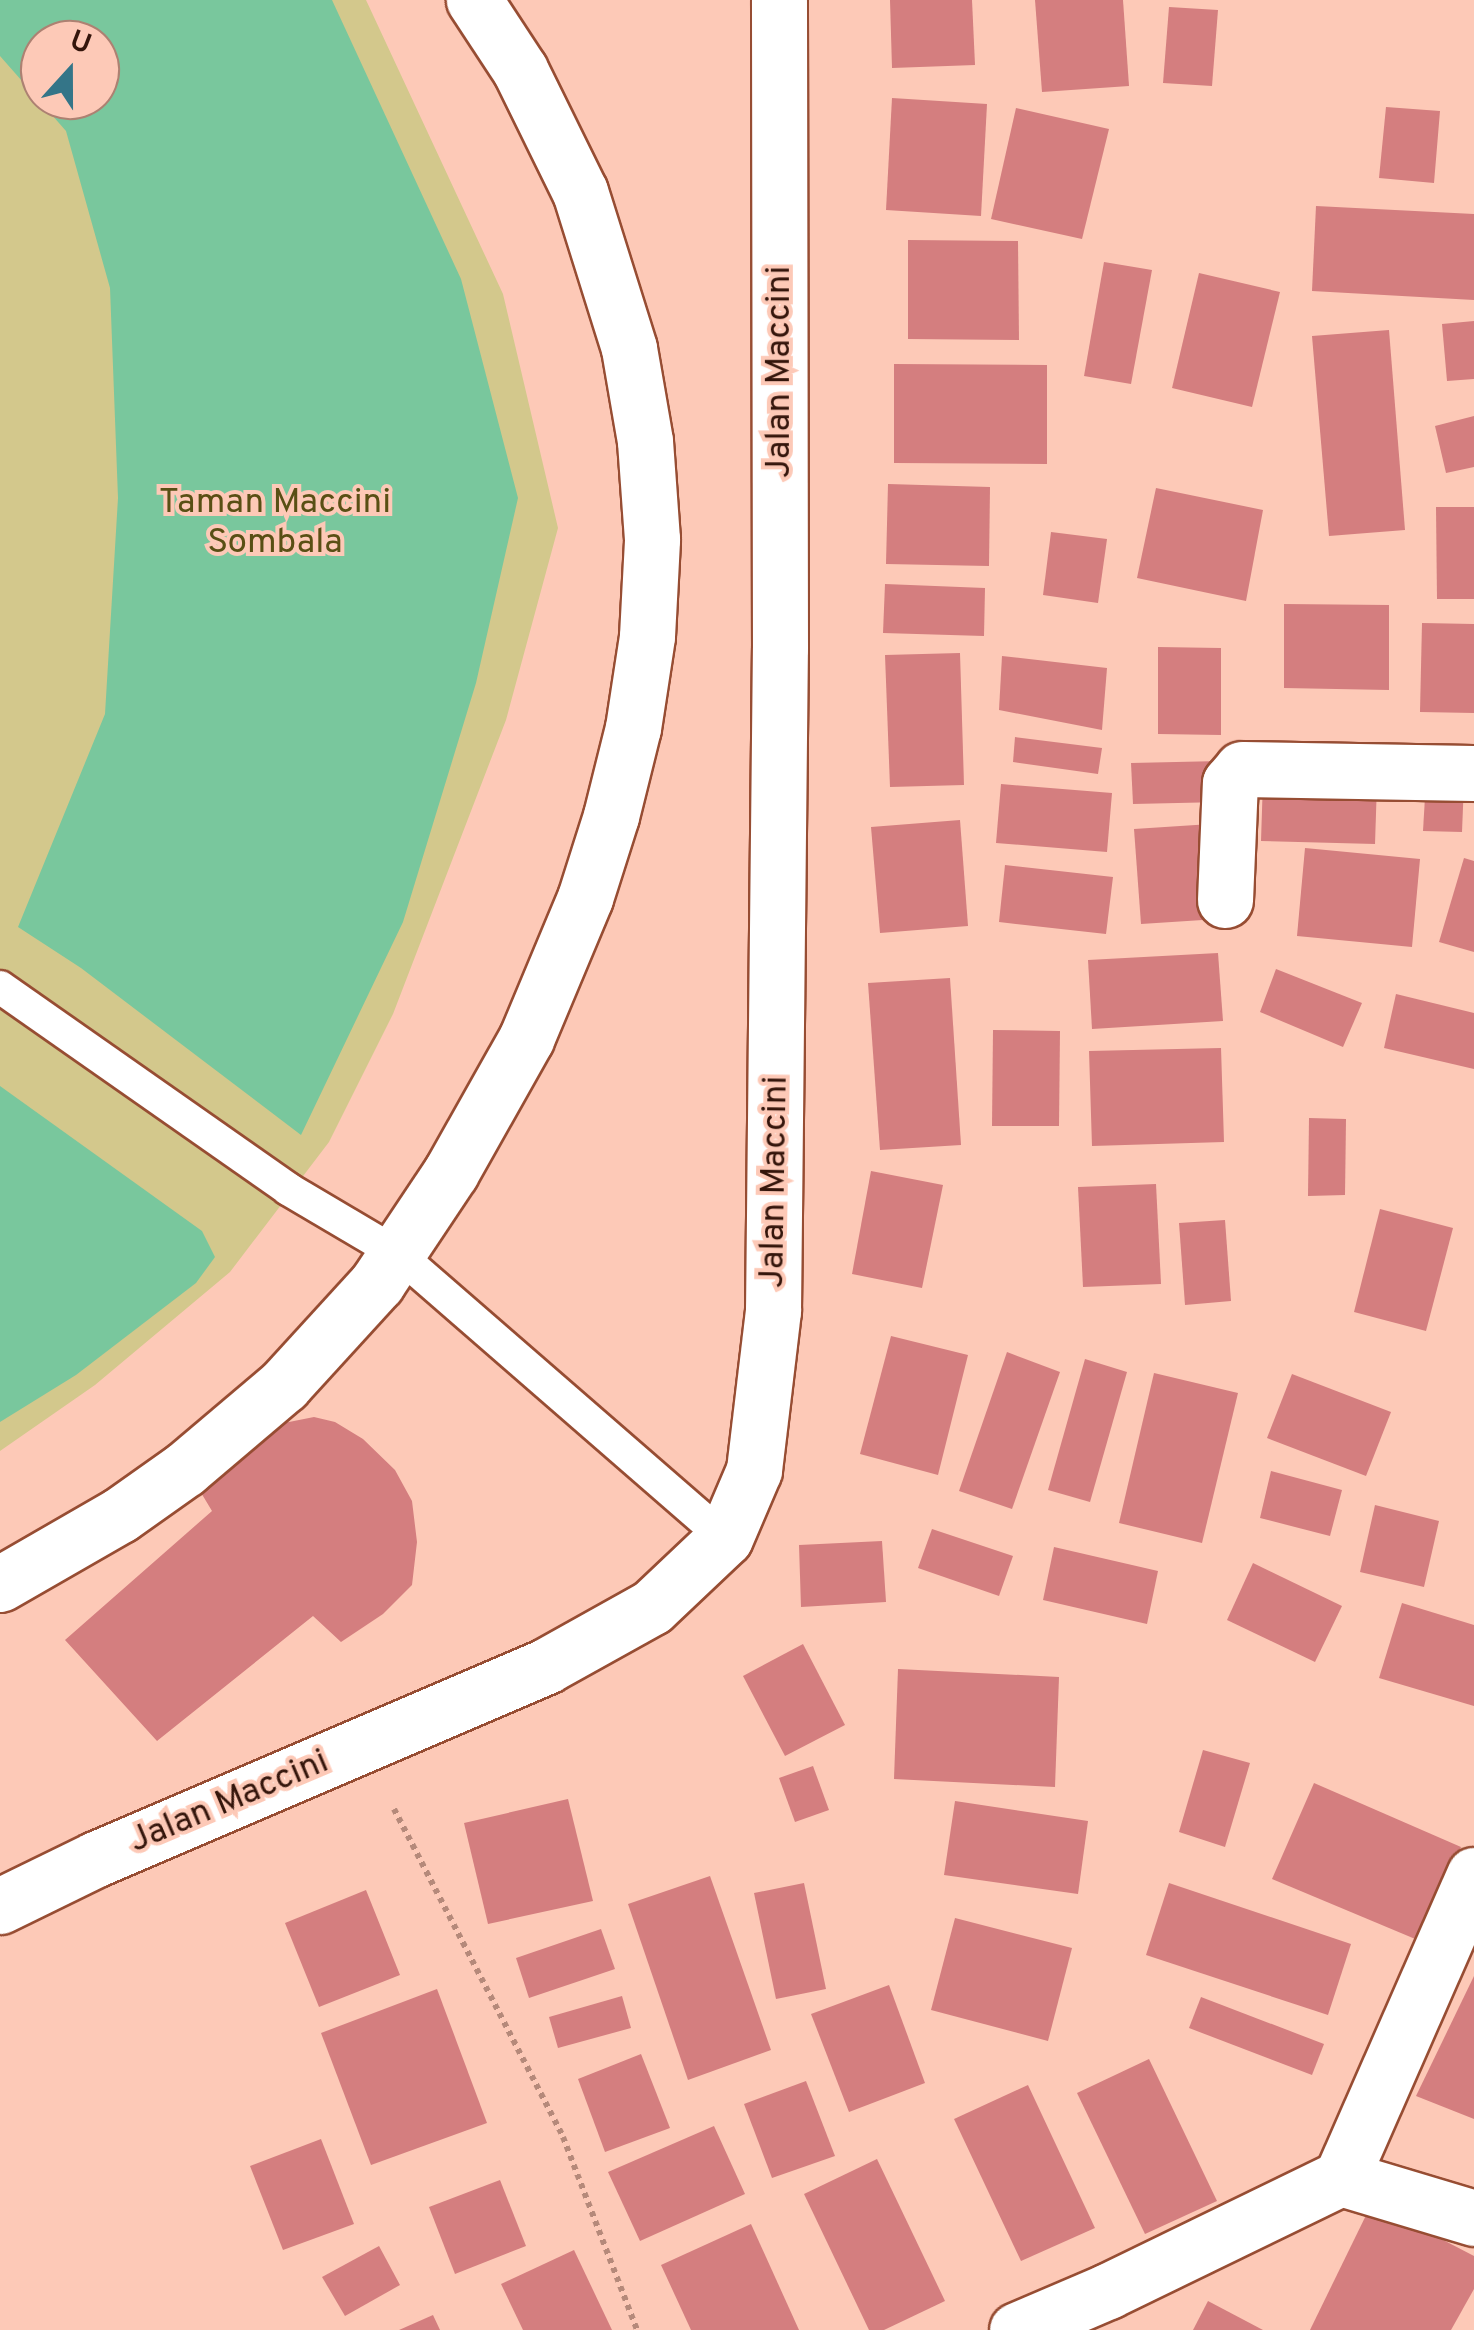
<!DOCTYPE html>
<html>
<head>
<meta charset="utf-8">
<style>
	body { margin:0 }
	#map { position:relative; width:1474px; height:2330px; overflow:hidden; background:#fdc9b7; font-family:Overpass,sans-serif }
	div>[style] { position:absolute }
	.green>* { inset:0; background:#d3c88c }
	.water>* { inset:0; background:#79c79d }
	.building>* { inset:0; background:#d47e7f }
	.path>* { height:6px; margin-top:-3px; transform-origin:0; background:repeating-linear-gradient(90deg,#b5897a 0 5px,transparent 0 10px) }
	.roads { filter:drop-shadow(2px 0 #974d33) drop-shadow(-2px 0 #974d33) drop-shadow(0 2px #974d33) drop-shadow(0 -2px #974d33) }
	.service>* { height:32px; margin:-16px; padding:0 16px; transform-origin:16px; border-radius:16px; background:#fff }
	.minor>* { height:55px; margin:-27.5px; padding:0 27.5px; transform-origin:27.5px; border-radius:27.5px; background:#fff }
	span { translate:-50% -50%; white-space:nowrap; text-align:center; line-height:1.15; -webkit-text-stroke:8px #fdc9b7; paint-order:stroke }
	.street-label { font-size:35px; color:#34150b }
	.park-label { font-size:35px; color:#594f14 }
	.north { position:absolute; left:20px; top:20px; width:100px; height:100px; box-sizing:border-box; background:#fdc9b7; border:2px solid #ad8172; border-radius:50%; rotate:21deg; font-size:28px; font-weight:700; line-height:40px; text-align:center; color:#34150b }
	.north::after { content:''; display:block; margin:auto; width:35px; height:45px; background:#347588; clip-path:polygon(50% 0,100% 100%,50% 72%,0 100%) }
</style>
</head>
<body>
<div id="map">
	<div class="green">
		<i style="clip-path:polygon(evenodd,0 0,366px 0,503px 294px,558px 528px,506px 720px,393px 1014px,329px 1142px,230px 1272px,95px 1385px,0 1451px,0 0,40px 40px,100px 40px,100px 100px,40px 100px,40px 40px)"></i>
	</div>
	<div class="water">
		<i style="clip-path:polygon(evenodd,0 0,332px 0,461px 279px,518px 498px,476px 683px,403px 922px,301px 1135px,81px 968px,18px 927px,105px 714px,118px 498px,110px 288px,66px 131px,0 56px,0 0,100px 40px,100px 100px,40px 100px,40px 40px,100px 40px)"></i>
		<i style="clip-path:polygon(0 1086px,202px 1231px,215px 1257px,196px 1283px,76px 1375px,0 1422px)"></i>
	</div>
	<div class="building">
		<i style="clip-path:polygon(890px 0,972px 0,975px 65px,892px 68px)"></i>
		<i style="clip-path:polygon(1035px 0,1123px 0,1129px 86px,1042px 92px)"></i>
		<i style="clip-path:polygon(1169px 7px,1218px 10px,1212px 86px,1163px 83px)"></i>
		<i style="clip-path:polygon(892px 98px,987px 104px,981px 216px,886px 210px)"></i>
		<i style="clip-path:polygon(1386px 107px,1440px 111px,1434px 183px,1379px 178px)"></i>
		<i style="clip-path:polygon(1016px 108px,1109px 129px,1082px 239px,991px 219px)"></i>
		<i style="clip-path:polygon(1316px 206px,1474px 214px,1474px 300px,1312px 291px)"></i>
		<i style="clip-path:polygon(908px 240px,1018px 241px,1019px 340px,908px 339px)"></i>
		<i style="clip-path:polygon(1104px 262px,1152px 270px,1131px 384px,1084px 376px)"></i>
		<i style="clip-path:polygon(1199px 273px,1280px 292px,1252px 407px,1172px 388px)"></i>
		<i style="clip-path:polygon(1474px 321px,1474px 379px,1447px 381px,1442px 324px)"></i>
		<i style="clip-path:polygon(1389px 330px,1405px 530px,1329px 536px,1312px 336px)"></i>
		<i style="clip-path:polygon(894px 364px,1047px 365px,1047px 464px,894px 463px)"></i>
		<i style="clip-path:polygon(1474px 416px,1474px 467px,1446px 473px,1435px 426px)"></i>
		<i style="clip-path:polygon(888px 484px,990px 487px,989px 566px,886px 564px)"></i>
		<i style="clip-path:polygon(1156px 488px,1263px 510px,1246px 601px,1137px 578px)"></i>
		<i style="clip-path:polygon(1436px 507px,1474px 507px,1474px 599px,1437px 599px)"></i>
		<i style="clip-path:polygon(1051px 532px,1107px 539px,1098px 603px,1043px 595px)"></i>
		<i style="clip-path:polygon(885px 584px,985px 588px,984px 636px,883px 633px)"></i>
		<i style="clip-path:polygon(1284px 604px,1389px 605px,1389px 690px,1284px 688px)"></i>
		<i style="clip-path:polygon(1422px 623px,1474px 624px,1474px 713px,1420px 712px)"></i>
		<i style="clip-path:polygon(1158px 647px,1221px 648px,1221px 735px,1158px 734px)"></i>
		<i style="clip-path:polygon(960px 653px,964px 785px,890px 787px,885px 655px)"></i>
		<i style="clip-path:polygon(1002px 656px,1107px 668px,1102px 730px,999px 710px)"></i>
		<i style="clip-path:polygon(1015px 737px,1102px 748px,1098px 774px,1013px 762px)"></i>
		<i style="clip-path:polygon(1221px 761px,1222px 802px,1133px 804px,1131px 763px)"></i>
		<i style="clip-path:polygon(1263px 780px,1377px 783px,1375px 844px,1261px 841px)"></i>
		<i style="clip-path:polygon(1426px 780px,1464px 782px,1462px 832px,1423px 831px)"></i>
		<i style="clip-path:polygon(1001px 784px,1112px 793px,1107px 852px,996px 843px)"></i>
		<i style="clip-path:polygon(960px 820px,968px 926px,880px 933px,871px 827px)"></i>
		<i style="clip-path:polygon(1211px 824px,1218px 919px,1141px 924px,1134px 829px)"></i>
		<i style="clip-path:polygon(1305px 848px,1420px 859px,1412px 947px,1297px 936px)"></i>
		<i style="clip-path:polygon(1464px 858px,1474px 861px,1474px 952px,1439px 942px)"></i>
		<i style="clip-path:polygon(1005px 865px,1113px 877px,1106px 934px,999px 922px)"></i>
		<i style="clip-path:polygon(1218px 953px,1223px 1021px,1092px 1029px,1088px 960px)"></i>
		<i style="clip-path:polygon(1276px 969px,1362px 1003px,1343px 1047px,1260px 1012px)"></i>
		<i style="clip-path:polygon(950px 978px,961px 1145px,880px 1150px,868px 983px)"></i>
		<i style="clip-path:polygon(1396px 994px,1474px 1013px,1474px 1069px,1384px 1048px)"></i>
		<i style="clip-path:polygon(993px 1030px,1060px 1031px,1059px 1126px,992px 1126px)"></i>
		<i style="clip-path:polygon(1221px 1048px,1224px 1142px,1092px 1146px,1089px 1051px)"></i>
		<i style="clip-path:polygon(1309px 1118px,1346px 1119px,1345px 1195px,1308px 1196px)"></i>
		<i style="clip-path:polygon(871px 1171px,943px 1185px,922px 1288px,852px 1274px)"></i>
		<i style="clip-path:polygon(1156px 1184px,1161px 1284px,1083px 1287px,1078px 1187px)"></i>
		<i style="clip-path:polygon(1380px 1209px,1453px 1228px,1426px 1331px,1354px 1312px)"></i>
		<i style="clip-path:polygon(1225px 1220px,1231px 1301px,1185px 1305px,1179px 1223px)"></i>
		<i style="clip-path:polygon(891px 1336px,968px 1355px,938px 1475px,860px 1454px)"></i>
		<i style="clip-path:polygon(1007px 1352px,1060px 1372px,1012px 1509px,959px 1491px)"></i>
		<i style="clip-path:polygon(1085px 1359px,1127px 1372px,1090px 1502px,1048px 1490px)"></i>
		<i style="clip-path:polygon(1154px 1373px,1238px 1393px,1202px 1543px,1119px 1523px)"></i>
		<i style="clip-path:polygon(1292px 1374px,1391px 1412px,1366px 1476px,1267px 1438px)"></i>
		<i style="clip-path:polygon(314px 1417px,335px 1422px,363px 1439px,395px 1470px,412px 1501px,417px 1542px,412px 1585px,383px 1614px,341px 1642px,313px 1616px,157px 1741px,65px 1640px,212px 1511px,194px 1481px,274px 1425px)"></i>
		<i style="clip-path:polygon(1271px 1471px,1342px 1490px,1330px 1536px,1260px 1518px)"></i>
		<i style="clip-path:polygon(1375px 1505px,1439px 1521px,1424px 1587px,1360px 1572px)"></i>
		<i style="clip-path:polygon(932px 1529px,1013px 1556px,999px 1596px,918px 1568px)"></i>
		<i style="clip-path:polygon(882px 1541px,886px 1602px,801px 1607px,799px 1545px)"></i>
		<i style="clip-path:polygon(1054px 1547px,1158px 1571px,1147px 1624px,1043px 1600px)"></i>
		<i style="clip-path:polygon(1253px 1563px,1342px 1606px,1315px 1662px,1227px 1620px)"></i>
		<i style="clip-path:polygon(1402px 1603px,1474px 1625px,1474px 1706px,1379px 1678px)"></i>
		<i style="clip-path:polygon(803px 1644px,845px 1725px,785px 1756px,743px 1676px)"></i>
		<i style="clip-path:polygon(898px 1669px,1059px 1677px,1055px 1787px,894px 1779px)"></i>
		<i style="clip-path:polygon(1203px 1750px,1250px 1763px,1225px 1847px,1179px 1832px)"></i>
		<i style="clip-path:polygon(813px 1766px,829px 1810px,795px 1822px,779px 1778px)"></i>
		<i style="clip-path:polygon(1314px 1783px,1461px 1847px,1420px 1941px,1272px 1879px)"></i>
		<i style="clip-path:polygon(568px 1799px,593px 1901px,488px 1924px,464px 1823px)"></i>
		<i style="clip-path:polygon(955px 1801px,1088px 1821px,1078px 1894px,944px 1875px)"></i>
		<i style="clip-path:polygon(710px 1876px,771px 2050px,688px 2080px,628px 1904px)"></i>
		<i style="clip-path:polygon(804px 1883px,826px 1989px,776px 1999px,754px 1893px)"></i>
		<i style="clip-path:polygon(1169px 1883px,1351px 1944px,1328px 2015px,1146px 1955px)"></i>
		<i style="clip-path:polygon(366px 1890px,400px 1975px,319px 2007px,285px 1923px)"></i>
		<i style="clip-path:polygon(955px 1918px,1072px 1948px,1048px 2041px,931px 2010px)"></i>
		<i style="clip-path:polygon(601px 1929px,615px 1969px,529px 1998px,516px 1958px)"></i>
		<i style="clip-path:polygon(1474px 1976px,1474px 2119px,1416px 2096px)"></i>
		<i style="clip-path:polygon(889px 1985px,925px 2083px,849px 2112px,811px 2014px)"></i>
		<i style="clip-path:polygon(437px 1989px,487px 2123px,371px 2165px,321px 2033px)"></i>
		<i style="clip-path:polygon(622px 1996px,631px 2028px,558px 2048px,549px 2017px)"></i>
		<i style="clip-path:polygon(1201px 1997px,1324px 2044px,1312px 2075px,1189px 2028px)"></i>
		<i style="clip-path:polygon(641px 2054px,670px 2128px,605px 2152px,578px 2079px)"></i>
		<i style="clip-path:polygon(1149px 2059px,1217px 2201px,1145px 2234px,1077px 2093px)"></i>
		<i style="clip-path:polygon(806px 2081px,835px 2156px,772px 2178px,744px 2104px)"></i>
		<i style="clip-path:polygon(1028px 2085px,1095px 2228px,1021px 2261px,954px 2119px)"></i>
		<i style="clip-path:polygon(714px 2126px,745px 2194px,640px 2241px,608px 2172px)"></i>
		<i style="clip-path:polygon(321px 2139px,354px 2224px,283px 2250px,250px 2166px)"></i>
		<i style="clip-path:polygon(877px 2159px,945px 2301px,884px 2330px,869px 2330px,804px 2194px)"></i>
		<i style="clip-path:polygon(500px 2180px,526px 2246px,455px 2274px,429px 2207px)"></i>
		<i style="clip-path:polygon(1372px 2203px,1474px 2256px,1474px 2289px,1451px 2330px,1310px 2330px)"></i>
		<i style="clip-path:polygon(751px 2224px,799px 2330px,691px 2330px,661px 2265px)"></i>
		<i style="clip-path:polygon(379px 2246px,400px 2285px,345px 2316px,322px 2277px)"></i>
		<i style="clip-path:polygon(574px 2250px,612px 2330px,523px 2330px,501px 2284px)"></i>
		<i style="clip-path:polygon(1208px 2301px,1263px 2330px,1193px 2330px)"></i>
		<i style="clip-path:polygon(433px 2315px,440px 2330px,399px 2330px)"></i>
	</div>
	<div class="path">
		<i style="left:394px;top:1809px;width:369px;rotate:62.7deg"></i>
		<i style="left:563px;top:2137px;width:207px;rotate:69deg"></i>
	</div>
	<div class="roads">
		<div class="service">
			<i style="left:0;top:987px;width:352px;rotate:35deg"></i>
			<i style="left:288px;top:1189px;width:128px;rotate:30.6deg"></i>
			<i style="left:398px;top:1254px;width:433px;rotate:41deg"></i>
		</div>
		<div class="minor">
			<i style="left:1225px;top:900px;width:117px;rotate:-87.6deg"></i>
			<i style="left:1230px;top:783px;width:18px;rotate:-49deg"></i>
			<i style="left:1242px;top:769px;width:232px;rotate:1deg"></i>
			<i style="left:0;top:1584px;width:138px;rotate:-29.9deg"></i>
			<i style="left:120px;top:1515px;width:80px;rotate:-35.3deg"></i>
			<i style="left:185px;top:1469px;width:130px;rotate:-40.3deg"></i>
			<i style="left:284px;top:1385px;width:138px;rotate:-47.6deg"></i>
			<i style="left:377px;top:1283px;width:133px;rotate:-56.3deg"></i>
			<i style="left:451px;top:1172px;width:153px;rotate:-60.6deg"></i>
			<i style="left:526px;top:1039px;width:153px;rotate:-67.3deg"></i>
			<i style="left:585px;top:898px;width:86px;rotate:-72.4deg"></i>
			<i style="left:611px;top:816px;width:91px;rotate:-76deg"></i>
			<i style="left:633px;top:728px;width:93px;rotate:-81.3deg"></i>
			<i style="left:647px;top:636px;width:97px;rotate:-87deg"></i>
			<i style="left:652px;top:539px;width:98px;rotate:-94.1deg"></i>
			<i style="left:645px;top:441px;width:94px;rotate:-99.8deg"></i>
			<i style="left:629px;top:348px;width:164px;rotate:-107.4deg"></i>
			<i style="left:580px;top:192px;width:136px;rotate:-116.2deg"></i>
			<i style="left:520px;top:70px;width:84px;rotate:-123.3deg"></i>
			<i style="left:0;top:1906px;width:107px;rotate:-26.1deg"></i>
			<i style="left:96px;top:1859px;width:490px;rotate:-23.2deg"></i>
			<i style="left:546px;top:1666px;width:121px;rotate:-29.1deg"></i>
			<i style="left:652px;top:1607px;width:100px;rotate:-43.4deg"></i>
			<i style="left:725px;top:1538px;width:74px;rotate:-66.9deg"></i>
			<i style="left:754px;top:1470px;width:160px;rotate:-83.2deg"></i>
			<i style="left:773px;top:1311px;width:663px;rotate:-89.4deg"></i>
			<i style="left:780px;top:648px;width:648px;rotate:-90.09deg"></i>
			<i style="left:1341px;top:2178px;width:139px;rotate:16.7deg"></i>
			<i style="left:1017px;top:2330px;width:99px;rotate:-23.2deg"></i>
			<i style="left:1108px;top:2291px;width:259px;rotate:-25.9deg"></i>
			<i style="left:1341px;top:2178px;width:331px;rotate:-66.3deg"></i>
		</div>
	</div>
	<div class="street-label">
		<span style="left:780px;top:372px;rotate:-90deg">Jalan Maccini</span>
		<span style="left:775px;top:1182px;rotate:-89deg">Jalan Maccini</span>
		<span style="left:229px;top:1802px;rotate:-23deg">Jalan Maccini</span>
	</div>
	<div class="park-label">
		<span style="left:275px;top:523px">Taman Maccini<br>Sombala</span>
	</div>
	<div class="north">U</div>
</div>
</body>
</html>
